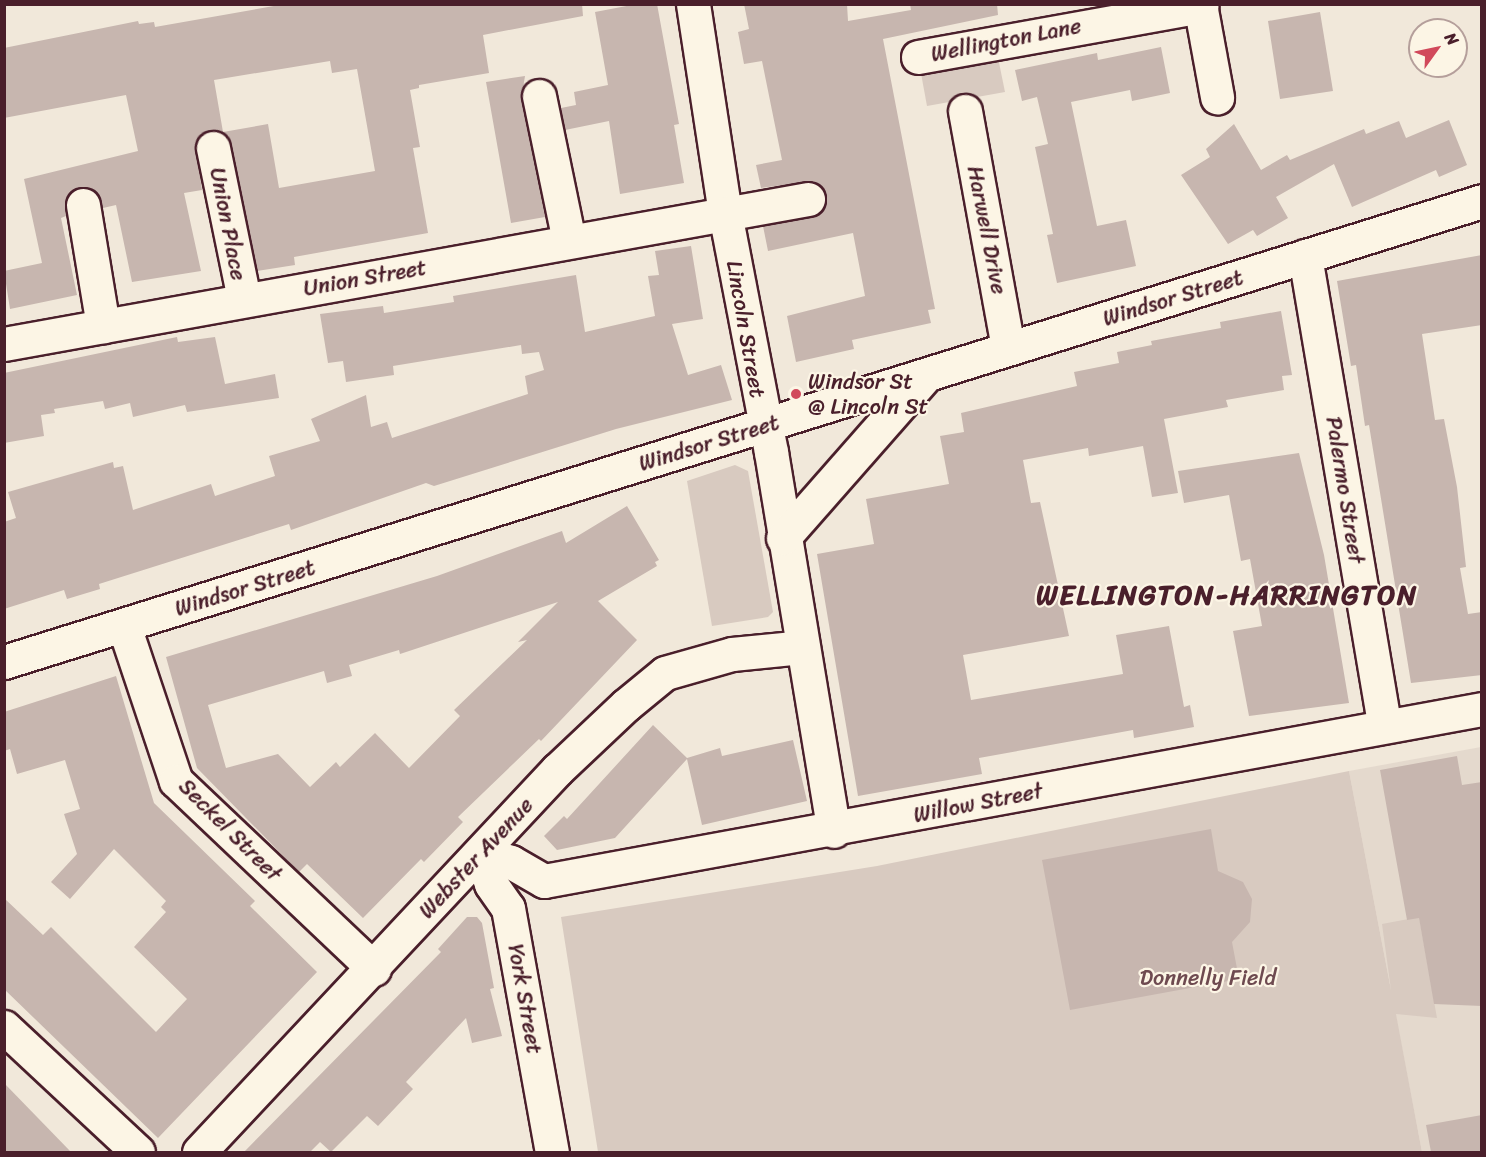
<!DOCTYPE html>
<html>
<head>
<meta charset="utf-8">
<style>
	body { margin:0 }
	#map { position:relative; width:1486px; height:1157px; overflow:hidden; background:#f1e8da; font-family:Sriracha,sans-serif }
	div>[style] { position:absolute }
	.built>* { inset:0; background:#e4d9cd }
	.green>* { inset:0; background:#d8cac0 }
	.building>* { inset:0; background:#c7b6af }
	.roads { filter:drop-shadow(2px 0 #4a1f2b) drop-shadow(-2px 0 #4a1f2b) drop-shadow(0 2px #4a1f2b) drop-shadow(0 -2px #4a1f2b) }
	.minor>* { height:33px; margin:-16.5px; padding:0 16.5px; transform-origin:16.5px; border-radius:16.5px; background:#fcf5e5 }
	.dots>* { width:16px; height:16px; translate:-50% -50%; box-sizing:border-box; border:3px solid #fcf5e5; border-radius:50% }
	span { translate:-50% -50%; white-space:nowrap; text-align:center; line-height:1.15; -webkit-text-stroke:4.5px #fcf5e5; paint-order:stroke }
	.street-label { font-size:22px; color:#4a1f2b }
	.poi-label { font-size:22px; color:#4a1f2b }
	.left { translate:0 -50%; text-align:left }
	.park-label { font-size:22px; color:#6e4a50 }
	.district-label { font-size:28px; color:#4a1f2b; font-weight:700; letter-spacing:1.5px }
	.frame { position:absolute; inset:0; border:6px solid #4a1f2b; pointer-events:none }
	.north { position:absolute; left:1408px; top:18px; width:60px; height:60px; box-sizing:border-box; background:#fcf5e5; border:2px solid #b59f9b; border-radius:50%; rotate:57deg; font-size:16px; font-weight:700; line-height:24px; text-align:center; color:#4a1f2b }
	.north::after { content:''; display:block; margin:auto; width:21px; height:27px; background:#d1495b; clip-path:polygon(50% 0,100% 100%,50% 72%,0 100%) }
</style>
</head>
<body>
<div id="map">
	<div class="built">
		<i style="clip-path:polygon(1481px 747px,1481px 1152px,1422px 1152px,1349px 771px)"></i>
	</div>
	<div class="green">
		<i style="clip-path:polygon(995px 43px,1005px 92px,927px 106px,918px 57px)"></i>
		<i style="clip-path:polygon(735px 465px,748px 471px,773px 612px,768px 617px,712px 626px,687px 481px)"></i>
		<i style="clip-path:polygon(1349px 771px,1391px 990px,1382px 924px,1419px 917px,1437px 1018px,1396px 1014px,1422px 1152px,598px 1152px,561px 917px,877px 866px)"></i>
	</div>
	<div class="building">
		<i style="clip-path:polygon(evenodd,285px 4px,582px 4px,583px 16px,483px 35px,489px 73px,419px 85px,419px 88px,410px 90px,420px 147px,413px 148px,428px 233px,294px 257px,295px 265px,257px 271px,231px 144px,227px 135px,210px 130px,195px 143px,202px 190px,184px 193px,201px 271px,132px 282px,116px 205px,103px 208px,97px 193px,79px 187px,66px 198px,66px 216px,61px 218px,77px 295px,10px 309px,4px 271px,42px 263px,24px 179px,138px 151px,126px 95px,4px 118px,4px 48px,138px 21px,139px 24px,154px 22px,155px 27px,285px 4px,330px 61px,332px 73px,357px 69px,375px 171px,279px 188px,268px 124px,223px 132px,214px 80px,330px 61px)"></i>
		<i style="clip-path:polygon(637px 4px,657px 4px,679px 124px,674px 125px,684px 183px,620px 194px,609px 121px,565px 130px,561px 108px,576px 105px,574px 92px,608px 85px,595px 12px)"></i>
		<i style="clip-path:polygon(744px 4px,847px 4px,848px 21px,911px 10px,910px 4px,997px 4px,998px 15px,883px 39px,935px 309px,928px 310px,931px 323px,852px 340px,854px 349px,796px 362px,787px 316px,865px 296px,853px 233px,768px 251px,763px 226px,812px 217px,820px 213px,826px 196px,814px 181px,761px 188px,756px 165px,782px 160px,762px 61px,744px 64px,738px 32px,749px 29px)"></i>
		<i style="clip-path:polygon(1320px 12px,1333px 91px,1280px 99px,1268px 21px)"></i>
		<i style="clip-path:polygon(1161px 47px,1170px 93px,1132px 101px,1130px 90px,1071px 102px,1097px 226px,1126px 220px,1136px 266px,1057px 283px,1047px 235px,1053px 234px,1035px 147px,1048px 144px,1037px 97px,1022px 101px,1015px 70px,1097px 53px,1098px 60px)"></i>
		<i style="clip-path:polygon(525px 76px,521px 100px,545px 217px,511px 223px,486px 82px)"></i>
		<i style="clip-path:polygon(1449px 120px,1467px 165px,1439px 177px,1436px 170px,1352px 207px,1334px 164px,1276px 197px,1288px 218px,1257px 236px,1253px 230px,1228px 244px,1181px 175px,1210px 157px,1206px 149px,1234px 124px,1261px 170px,1287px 155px,1290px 160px,1364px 129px,1366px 134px,1399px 121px,1406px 138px)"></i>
		<i style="clip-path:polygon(691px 246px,703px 319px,672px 324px,688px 375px,721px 365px,732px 400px,616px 429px,434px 486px,426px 483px,291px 530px,289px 524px,99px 584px,100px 589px,67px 599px,64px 590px,4px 609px,4px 522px,16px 518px,8px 492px,113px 462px,114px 468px,123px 466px,133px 510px,211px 484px,215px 496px,275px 476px,269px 456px,320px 441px,311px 419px,366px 395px,371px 427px,387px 422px,392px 438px,528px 394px,525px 376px,544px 370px,539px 352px,522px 354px,521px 345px,393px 366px,394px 375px,346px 382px,343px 361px,328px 363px,320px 314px,383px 306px,384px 313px,454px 302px,453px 296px,576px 275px,585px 332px,655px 316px,648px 276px,659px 275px,655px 251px)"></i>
		<i style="clip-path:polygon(1482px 255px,1482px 325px,1422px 334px,1435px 420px,1444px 419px,1457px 487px,1466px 567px,1460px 568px,1468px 614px,1482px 612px,1482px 675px,1411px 683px,1369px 425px,1365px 426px,1356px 365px,1351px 366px,1337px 281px)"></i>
		<i style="clip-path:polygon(1281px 311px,1292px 375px,1282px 376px,1284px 390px,1226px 400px,1228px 407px,1164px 419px,1178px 493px,1152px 497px,1143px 446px,1089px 456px,1088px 448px,1023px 460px,1031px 503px,1040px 502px,1069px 636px,963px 655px,971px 700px,1123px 674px,1116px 635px,1169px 626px,1184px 707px,1190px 705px,1194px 727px,1134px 738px,1133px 730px,979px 758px,982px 774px,858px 796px,817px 554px,874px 544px,866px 499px,949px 484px,940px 436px,964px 432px,961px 413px,1077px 386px,1074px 372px,1119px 363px,1117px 352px,1152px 345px,1151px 341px,1221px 328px,1220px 322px)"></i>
		<i style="clip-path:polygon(177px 337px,178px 342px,215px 337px,225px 384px,275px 374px,279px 398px,187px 412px,185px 405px,133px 417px,130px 403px,105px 409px,103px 401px,54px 409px,55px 413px,41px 415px,44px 436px,4px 443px,4px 373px)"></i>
		<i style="clip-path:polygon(1299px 453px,1324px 555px,1349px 703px,1249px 716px,1233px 631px,1262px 626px,1250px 559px,1241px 561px,1229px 495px,1184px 503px,1178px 471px)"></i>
		<i style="clip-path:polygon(evenodd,627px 506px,659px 560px,655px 562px,657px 566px,598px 601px,637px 640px,541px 741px,539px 739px,458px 817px,463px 822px,424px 862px,421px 859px,363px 918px,307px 864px,299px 872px,197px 768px,166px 657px,437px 576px,562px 531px,566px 543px,627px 506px,558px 602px,518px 642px,527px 640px,454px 710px,460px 716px,409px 768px,375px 733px,340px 767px,336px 762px,310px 787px,278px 754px,226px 768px,208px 705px,324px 671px,327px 683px,352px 676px,349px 665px,399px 650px,400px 654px,558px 602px)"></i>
		<i style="clip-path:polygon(116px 676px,154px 803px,255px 901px,250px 906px,317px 972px,158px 1138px,4px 989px,4px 898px,43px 935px,51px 927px,156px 1032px,187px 999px,134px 947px,166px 912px,161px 907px,166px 901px,114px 849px,70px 899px,51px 882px,77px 854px,64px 814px,80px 809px,65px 760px,17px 774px,10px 749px,4px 751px,4px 712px)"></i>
		<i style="clip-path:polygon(653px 725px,687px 758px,720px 748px,722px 756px,793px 740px,807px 801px,702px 825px,687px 759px,615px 838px,557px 850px,544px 836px,564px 816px,567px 819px)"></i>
		<i style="clip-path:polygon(1457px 756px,1462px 785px,1482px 782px,1482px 1006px,1434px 1004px,1419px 918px,1407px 920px,1380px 770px)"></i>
		<i style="clip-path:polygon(1211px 829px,1218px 871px,1243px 882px,1252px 899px,1250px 922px,1232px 942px,1239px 979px,1070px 1010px,1042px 860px)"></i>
		<i style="clip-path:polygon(467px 917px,477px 917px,482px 923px,494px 988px,490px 989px,502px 1036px,472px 1043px,466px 1018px,406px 1082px,413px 1089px,378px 1126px,367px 1116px,331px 1152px,320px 1142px,310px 1152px,244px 1152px,441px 952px,438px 949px)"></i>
		<i style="clip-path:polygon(4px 1083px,71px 1152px,4px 1152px)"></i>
		<i style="clip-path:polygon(1482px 1115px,1482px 1152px,1431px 1152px,1426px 1125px)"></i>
	</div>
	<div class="roads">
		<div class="minor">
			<i style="left:693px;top:4px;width:211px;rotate:81.3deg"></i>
			<i style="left:725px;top:213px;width:243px;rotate:79.1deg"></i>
			<i style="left:771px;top:452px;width:384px;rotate:80.6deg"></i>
			<i style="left:1200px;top:4px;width:95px;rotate:79.6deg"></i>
			<i style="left:918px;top:57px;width:288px;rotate:-10.2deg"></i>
			<i style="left:539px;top:96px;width:148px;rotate:78.3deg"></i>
			<i style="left:965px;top:111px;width:241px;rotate:79.7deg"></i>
			<i style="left:213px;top:148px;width:154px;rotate:78.4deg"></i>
			<i style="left:83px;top:205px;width:123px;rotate:80.6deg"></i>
			<i style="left:1305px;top:256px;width:475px;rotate:80.4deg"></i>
			<i style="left:4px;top:344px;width:817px;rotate:-10.22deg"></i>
			<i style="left:783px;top:538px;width:217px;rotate:-48.7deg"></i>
			<i style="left:124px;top:626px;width:163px;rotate:71.5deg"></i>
			<i style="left:176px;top:781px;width:273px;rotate:43.5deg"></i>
			<i style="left:4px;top:662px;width:1548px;rotate:-17.32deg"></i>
			<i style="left:480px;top:853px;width:32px;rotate:16deg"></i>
			<i style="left:511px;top:862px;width:38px;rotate:30deg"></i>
			<i style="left:544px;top:881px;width:954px;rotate:-10.39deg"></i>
			<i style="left:480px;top:853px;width:33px;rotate:70deg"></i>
			<i style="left:491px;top:884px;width:29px;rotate:55deg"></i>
			<i style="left:508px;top:908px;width:248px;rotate:79.8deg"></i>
			<i style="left:4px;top:1027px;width:183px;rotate:43deg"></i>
			<i style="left:199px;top:1152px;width:524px;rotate:-46.86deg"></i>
			<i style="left:557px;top:770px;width:95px;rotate:-43.3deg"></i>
			<i style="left:626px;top:705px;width:50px;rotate:-39.4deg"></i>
			<i style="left:665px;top:673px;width:70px;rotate:-15.8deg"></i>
			<i style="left:732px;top:654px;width:70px;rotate:-5.7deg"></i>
		</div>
	</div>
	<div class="dots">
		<i style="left:796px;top:394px;background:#d1495b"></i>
	</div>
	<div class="street-label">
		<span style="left:1006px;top:40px;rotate:-11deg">Wellington Lane</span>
		<span style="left:228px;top:224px;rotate:79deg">Union Place</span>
		<span style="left:987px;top:230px;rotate:79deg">Harwell Drive</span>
		<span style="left:365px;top:278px;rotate:-10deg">Union Street</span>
		<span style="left:1173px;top:298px;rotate:-17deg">Windsor Street</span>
		<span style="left:746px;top:329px;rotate:80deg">Lincoln Street</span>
		<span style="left:709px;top:443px;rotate:-17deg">Windsor Street</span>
		<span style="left:1345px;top:490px;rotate:81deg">Palermo Street</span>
		<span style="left:245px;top:588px;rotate:-17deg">Windsor Street</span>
		<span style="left:978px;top:803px;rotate:-11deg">Willow Street</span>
		<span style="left:230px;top:830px;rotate:45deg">Seckel Street</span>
		<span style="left:476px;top:858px;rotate:-47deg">Webster Avenue</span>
		<span style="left:525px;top:999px;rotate:80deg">York Street</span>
	</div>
	<div class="poi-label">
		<span class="left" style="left:808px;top:394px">Windsor St<br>@ Lincoln St</span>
	</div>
	<div class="park-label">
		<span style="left:1208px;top:978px">Donnelly Field</span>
	</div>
	<div class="district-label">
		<span style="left:1227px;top:595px">WELLINGTON-HARRINGTON</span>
	</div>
	<div class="frame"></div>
	<div class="north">N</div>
</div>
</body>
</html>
